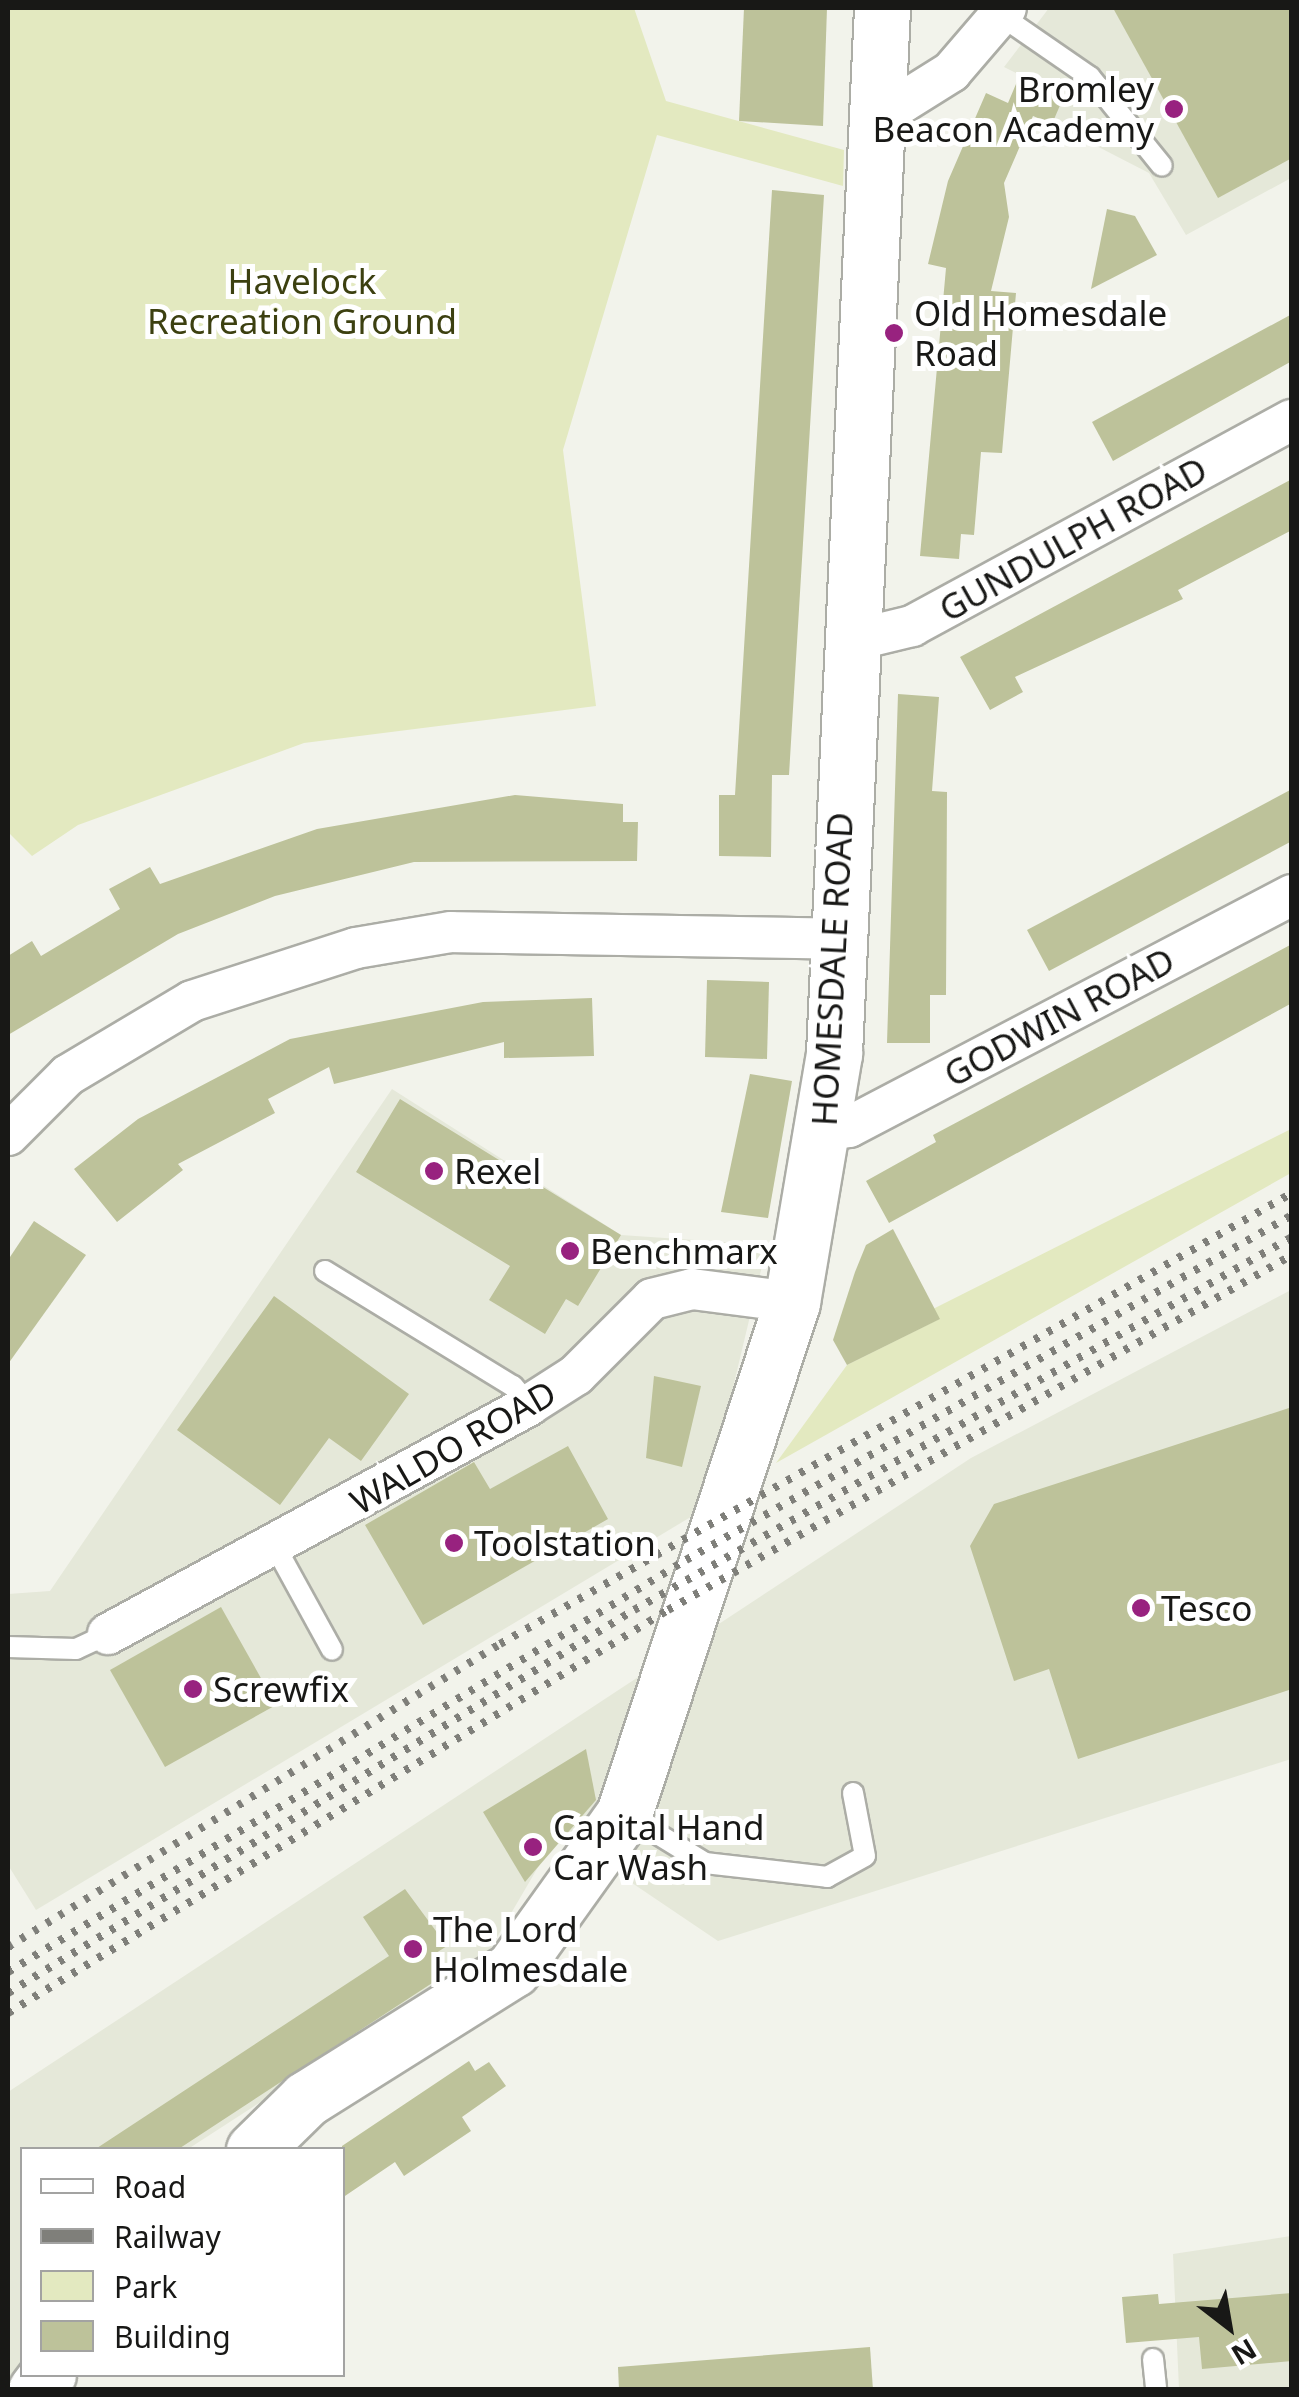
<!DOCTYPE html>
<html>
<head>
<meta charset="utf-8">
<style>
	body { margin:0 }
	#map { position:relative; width:1299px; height:2397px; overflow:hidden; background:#f2f3eb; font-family:"Noto Sans",sans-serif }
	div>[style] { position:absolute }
	.built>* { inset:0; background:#e5e8d9 }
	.green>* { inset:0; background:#e3e9c0 }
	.building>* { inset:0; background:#bdc29a }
	.roads { filter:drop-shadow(2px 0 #acada6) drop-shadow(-2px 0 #acada6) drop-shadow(0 2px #acada6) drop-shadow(0 -2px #acada6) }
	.lane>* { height:20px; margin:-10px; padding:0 10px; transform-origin:10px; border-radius:10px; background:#fff }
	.street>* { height:40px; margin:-20px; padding:0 20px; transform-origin:20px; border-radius:20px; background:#fff }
	.secondary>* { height:55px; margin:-27.5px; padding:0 27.5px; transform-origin:27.5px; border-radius:27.5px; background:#fff }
	.rail>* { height:8px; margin-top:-4px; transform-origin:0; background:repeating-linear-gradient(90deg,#7f7f7a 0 5px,transparent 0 15px) }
	.dots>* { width:28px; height:28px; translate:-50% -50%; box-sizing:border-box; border:5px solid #fff; border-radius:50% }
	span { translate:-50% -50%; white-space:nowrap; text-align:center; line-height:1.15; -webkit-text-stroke:10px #fff; paint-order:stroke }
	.poi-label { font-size:35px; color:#181816 }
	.right { translate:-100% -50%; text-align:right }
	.left { translate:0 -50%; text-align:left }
	.park-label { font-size:35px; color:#3c4010 }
	.street-label { font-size:35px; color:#181816 }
	.frame { position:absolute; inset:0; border:10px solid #181816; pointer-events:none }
	.legend { position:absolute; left:20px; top:2147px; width:325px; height:230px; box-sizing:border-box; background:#fff; border:2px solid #a3a3a2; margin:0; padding:12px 18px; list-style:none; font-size:30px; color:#181816 }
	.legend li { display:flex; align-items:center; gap:20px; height:50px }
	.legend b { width:50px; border:2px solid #a3a3a2 }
	.north { position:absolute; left:1179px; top:2277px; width:100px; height:100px; -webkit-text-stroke:8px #fff; paint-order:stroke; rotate:149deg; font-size:28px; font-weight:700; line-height:40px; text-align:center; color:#181816 }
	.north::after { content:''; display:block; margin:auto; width:35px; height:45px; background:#181816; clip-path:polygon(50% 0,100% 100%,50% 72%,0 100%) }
</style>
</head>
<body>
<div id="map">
	<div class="built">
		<i style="clip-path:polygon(1049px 8px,1291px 8px,1291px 178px,1186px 235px,1149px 173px,1048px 121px,1063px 96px,1004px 67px)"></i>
		<i style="clip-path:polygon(392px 1089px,621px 1235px,767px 1245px,704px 1509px,36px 1910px,8px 1865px,8px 1594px,50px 1591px)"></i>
		<i style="clip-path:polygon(1291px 1290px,1291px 1759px,718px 1941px,558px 1833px,486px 1956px,188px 2149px,22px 2150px,22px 2359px,8px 2381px,8px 2092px,971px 1458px)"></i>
		<i style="clip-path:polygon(1291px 2236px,1291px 2389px,1179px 2389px,1173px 2254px)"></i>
	</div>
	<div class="green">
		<i style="clip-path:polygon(8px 8px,634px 8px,666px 101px,844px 150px,843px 186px,657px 135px,563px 450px,596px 706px,304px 743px,78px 825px,32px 856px,8px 832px)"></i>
		<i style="clip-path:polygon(1291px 1129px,1291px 1173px,776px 1463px,847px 1365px,939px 1319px,933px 1309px)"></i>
	</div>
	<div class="building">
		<i style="clip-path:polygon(744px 8px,827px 8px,823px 126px,739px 121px)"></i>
		<i style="clip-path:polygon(1113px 8px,1292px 8px,1292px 158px,1218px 198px)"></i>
		<i style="clip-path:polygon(1019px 77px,1064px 96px,1052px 124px,1033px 116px,1004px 183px,1009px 217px,991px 291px,1016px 293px,1002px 453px,981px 452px,974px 535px,961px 534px,959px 559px,920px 556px,946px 268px,928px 264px,948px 181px,986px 93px,1008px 103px)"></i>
		<i style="clip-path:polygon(772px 190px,824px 195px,789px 775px,772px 775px,771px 857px,719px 856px,719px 795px,735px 795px)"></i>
		<i style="clip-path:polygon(1107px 209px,1135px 216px,1157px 255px,1091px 289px)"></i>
		<i style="clip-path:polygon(1292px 314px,1292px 361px,1113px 461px,1092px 422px)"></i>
		<i style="clip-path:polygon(1292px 479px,1292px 530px,1178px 590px,1183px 599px,1015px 677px,1023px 692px,990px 710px,960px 657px)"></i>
		<i style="clip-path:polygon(898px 694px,939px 697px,932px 791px,947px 792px,946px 995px,930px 995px,930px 1043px,887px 1043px)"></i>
		<i style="clip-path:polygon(1292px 789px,1292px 841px,1049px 971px,1027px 930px)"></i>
		<i style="clip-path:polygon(515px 795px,623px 804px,623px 822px,638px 822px,637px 861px,414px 862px,275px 896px,178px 934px,8px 1035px,8px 956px,32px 941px,41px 956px,120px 909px,109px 889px,150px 867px,160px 884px,317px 829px)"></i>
		<i style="clip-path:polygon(1292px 944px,1292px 1003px,889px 1223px,866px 1181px,936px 1142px,933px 1135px)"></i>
		<i style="clip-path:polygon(707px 980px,769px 982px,767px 1059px,705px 1057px)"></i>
		<i style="clip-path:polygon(592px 998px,594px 1056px,504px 1058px,504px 1042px,334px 1084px,329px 1067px,268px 1099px,275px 1113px,178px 1164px,183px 1170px,117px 1222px,74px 1169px,138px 1119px,290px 1039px,483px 1002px)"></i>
		<i style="clip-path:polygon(750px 1074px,792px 1081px,768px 1218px,721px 1212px)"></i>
		<i style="clip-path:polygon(400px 1099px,621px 1235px,578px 1306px,566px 1299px,545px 1334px,489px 1300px,510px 1266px,356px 1172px)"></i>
		<i style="clip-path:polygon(34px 1221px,86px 1255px,8px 1364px,8px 1260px)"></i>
		<i style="clip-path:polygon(893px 1229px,940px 1319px,847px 1365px,833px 1340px,855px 1272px,866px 1245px)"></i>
		<i style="clip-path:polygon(274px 1296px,409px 1394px,361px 1461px,329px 1438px,280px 1505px,177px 1430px)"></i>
		<i style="clip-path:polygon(654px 1376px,701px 1386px,682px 1467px,646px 1458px)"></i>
		<i style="clip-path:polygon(1292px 1407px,1292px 1689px,1078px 1759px,1049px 1669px,1014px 1681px,970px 1546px,994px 1504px)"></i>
		<i style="clip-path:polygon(568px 1446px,608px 1519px,423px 1625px,365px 1525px,474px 1462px,490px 1489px)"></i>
		<i style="clip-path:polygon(221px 1607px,276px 1705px,165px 1767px,110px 1670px)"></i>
		<i style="clip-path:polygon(586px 1749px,596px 1800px,525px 1882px,483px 1812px)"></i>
		<i style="clip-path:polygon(405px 1889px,447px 1946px,436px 1953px,449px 1972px,177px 2150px,94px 2150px,389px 1956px,363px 1917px)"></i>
		<i style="clip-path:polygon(469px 2061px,475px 2071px,489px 2062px,506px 2086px,462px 2117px,471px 2131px,404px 2176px,395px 2162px,342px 2198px,342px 2146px)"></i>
		<i style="clip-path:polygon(1292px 2293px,1292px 2361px,1202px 2369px,1199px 2337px,1126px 2343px,1122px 2297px,1158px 2294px,1159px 2304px)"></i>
		<i style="clip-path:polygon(870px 2347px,873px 2390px,619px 2390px,618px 2367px)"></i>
	</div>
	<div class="roads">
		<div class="lane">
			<i style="left:1000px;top:15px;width:109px;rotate:34.6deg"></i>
			<i style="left:1090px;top:77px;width:114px;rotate:51deg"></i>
			<i style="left:325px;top:1271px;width:220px;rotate:31.5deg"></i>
			<i style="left:513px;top:1386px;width:25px;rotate:50deg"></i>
			<i style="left:276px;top:1548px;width:116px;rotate:61.2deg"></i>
			<i style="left:8px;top:1647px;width:68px;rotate:1.7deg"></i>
			<i style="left:76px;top:1649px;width:35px;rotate:-25deg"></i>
			<i style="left:625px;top:1814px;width:94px;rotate:31.5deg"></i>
			<i style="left:705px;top:1863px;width:123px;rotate:6.5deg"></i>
			<i style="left:827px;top:1877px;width:43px;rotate:-28.9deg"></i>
			<i style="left:865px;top:1856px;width:64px;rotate:-100.8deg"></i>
			<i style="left:1153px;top:2359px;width:31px;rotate:84deg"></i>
		</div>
		<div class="street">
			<i style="left:880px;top:101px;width:23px;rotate:2deg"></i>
			<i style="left:903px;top:102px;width:57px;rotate:-32deg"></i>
			<i style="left:951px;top:72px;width:84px;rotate:-49.3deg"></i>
			<i style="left:850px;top:641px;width:64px;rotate:-13.6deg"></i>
			<i style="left:912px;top:626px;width:432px;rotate:-28.5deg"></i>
			<i style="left:823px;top:1131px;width:26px;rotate:-9deg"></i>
			<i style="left:849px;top:1127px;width:500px;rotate:-27.64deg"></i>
			<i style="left:8px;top:1135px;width:85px;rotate:-45deg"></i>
			<i style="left:68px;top:1075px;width:144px;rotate:-30.8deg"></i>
			<i style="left:192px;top:1001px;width:172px;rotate:-17.9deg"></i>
			<i style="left:356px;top:948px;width:96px;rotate:-9.6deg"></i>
			<i style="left:451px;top:932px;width:384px;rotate:1deg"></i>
			<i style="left:108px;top:1634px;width:479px;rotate:-28.5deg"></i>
			<i style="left:529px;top:1405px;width:56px;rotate:-32.6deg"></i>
			<i style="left:576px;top:1375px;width:107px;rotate:-45deg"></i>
			<i style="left:652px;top:1299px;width:41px;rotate:-14deg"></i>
			<i style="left:692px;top:1289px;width:101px;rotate:7.4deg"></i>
		</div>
		<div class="secondary">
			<i style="left:254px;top:2150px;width:73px;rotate:-44.4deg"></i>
			<i style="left:306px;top:2099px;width:244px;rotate:-32.1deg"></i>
			<i style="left:513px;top:1969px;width:191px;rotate:-54.4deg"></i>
			<i style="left:624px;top:1814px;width:539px;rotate:-71.83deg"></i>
			<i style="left:792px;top:1302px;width:253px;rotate:-80.4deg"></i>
			<i style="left:834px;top:1053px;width:1046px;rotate:-87.37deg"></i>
			<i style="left:36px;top:2390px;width:20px;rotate:-53deg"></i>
		</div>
	</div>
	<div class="rail">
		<i style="left:8px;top:1947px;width:578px;rotate:-31.63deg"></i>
		<i style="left:500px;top:1644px;width:911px;rotate:-29.66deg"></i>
		<i style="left:8px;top:1972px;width:793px;rotate:-31.29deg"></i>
		<i style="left:686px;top:1560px;width:697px;rotate:-29.65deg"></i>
		<i style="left:8px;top:1993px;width:734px;rotate:-31.46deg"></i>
		<i style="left:634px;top:1610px;width:756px;rotate:-29.55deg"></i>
		<i style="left:8px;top:2013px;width:773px;rotate:-31.41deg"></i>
		<i style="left:668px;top:1610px;width:718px;rotate:-29.64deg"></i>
	</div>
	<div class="dots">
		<i style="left:1174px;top:109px;background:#98227f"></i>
		<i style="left:894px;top:333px;background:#98227f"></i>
		<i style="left:434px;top:1171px;background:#98227f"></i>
		<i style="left:570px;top:1251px;background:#98227f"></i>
		<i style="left:454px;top:1543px;background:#98227f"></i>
		<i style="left:1141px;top:1608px;background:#98227f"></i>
		<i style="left:193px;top:1689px;background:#98227f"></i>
		<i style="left:533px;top:1847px;background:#98227f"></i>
		<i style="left:413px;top:1949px;background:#98227f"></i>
	</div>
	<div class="poi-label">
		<span class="right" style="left:1154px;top:109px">Bromley<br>Beacon Academy</span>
		<span class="left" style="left:914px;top:333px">Old Homesdale<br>Road</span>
		<span class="left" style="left:454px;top:1171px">Rexel</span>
		<span class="left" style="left:590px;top:1251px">Benchmarx</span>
		<span class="left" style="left:474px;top:1543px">Toolstation</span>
		<span class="left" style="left:1161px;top:1608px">Tesco</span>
		<span class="left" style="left:213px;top:1689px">Screwfix</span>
		<span class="left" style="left:553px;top:1847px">Capital Hand<br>Car Wash</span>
		<span class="left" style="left:433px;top:1949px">The Lord<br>Holmesdale</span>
	</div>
	<div class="park-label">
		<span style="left:302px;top:301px">Havelock<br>Recreation Ground</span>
	</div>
	<div class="street-label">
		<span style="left:1073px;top:539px;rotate:-29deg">GUNDULPH ROAD</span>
		<span style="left:832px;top:969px;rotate:-87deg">HOMESDALE ROAD</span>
		<span style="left:1059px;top:1017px;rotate:-28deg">GODWIN ROAD</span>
		<span style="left:453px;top:1447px;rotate:-30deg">WALDO ROAD</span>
	</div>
	<div class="frame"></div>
	<ul class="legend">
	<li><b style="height:12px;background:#fff"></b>Road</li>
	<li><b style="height:12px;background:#7f7f7a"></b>Railway</li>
	<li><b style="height:28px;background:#e3e9c0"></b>Park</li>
	<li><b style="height:28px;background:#bdc29a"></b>Building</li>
	</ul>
	<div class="north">N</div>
</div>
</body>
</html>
